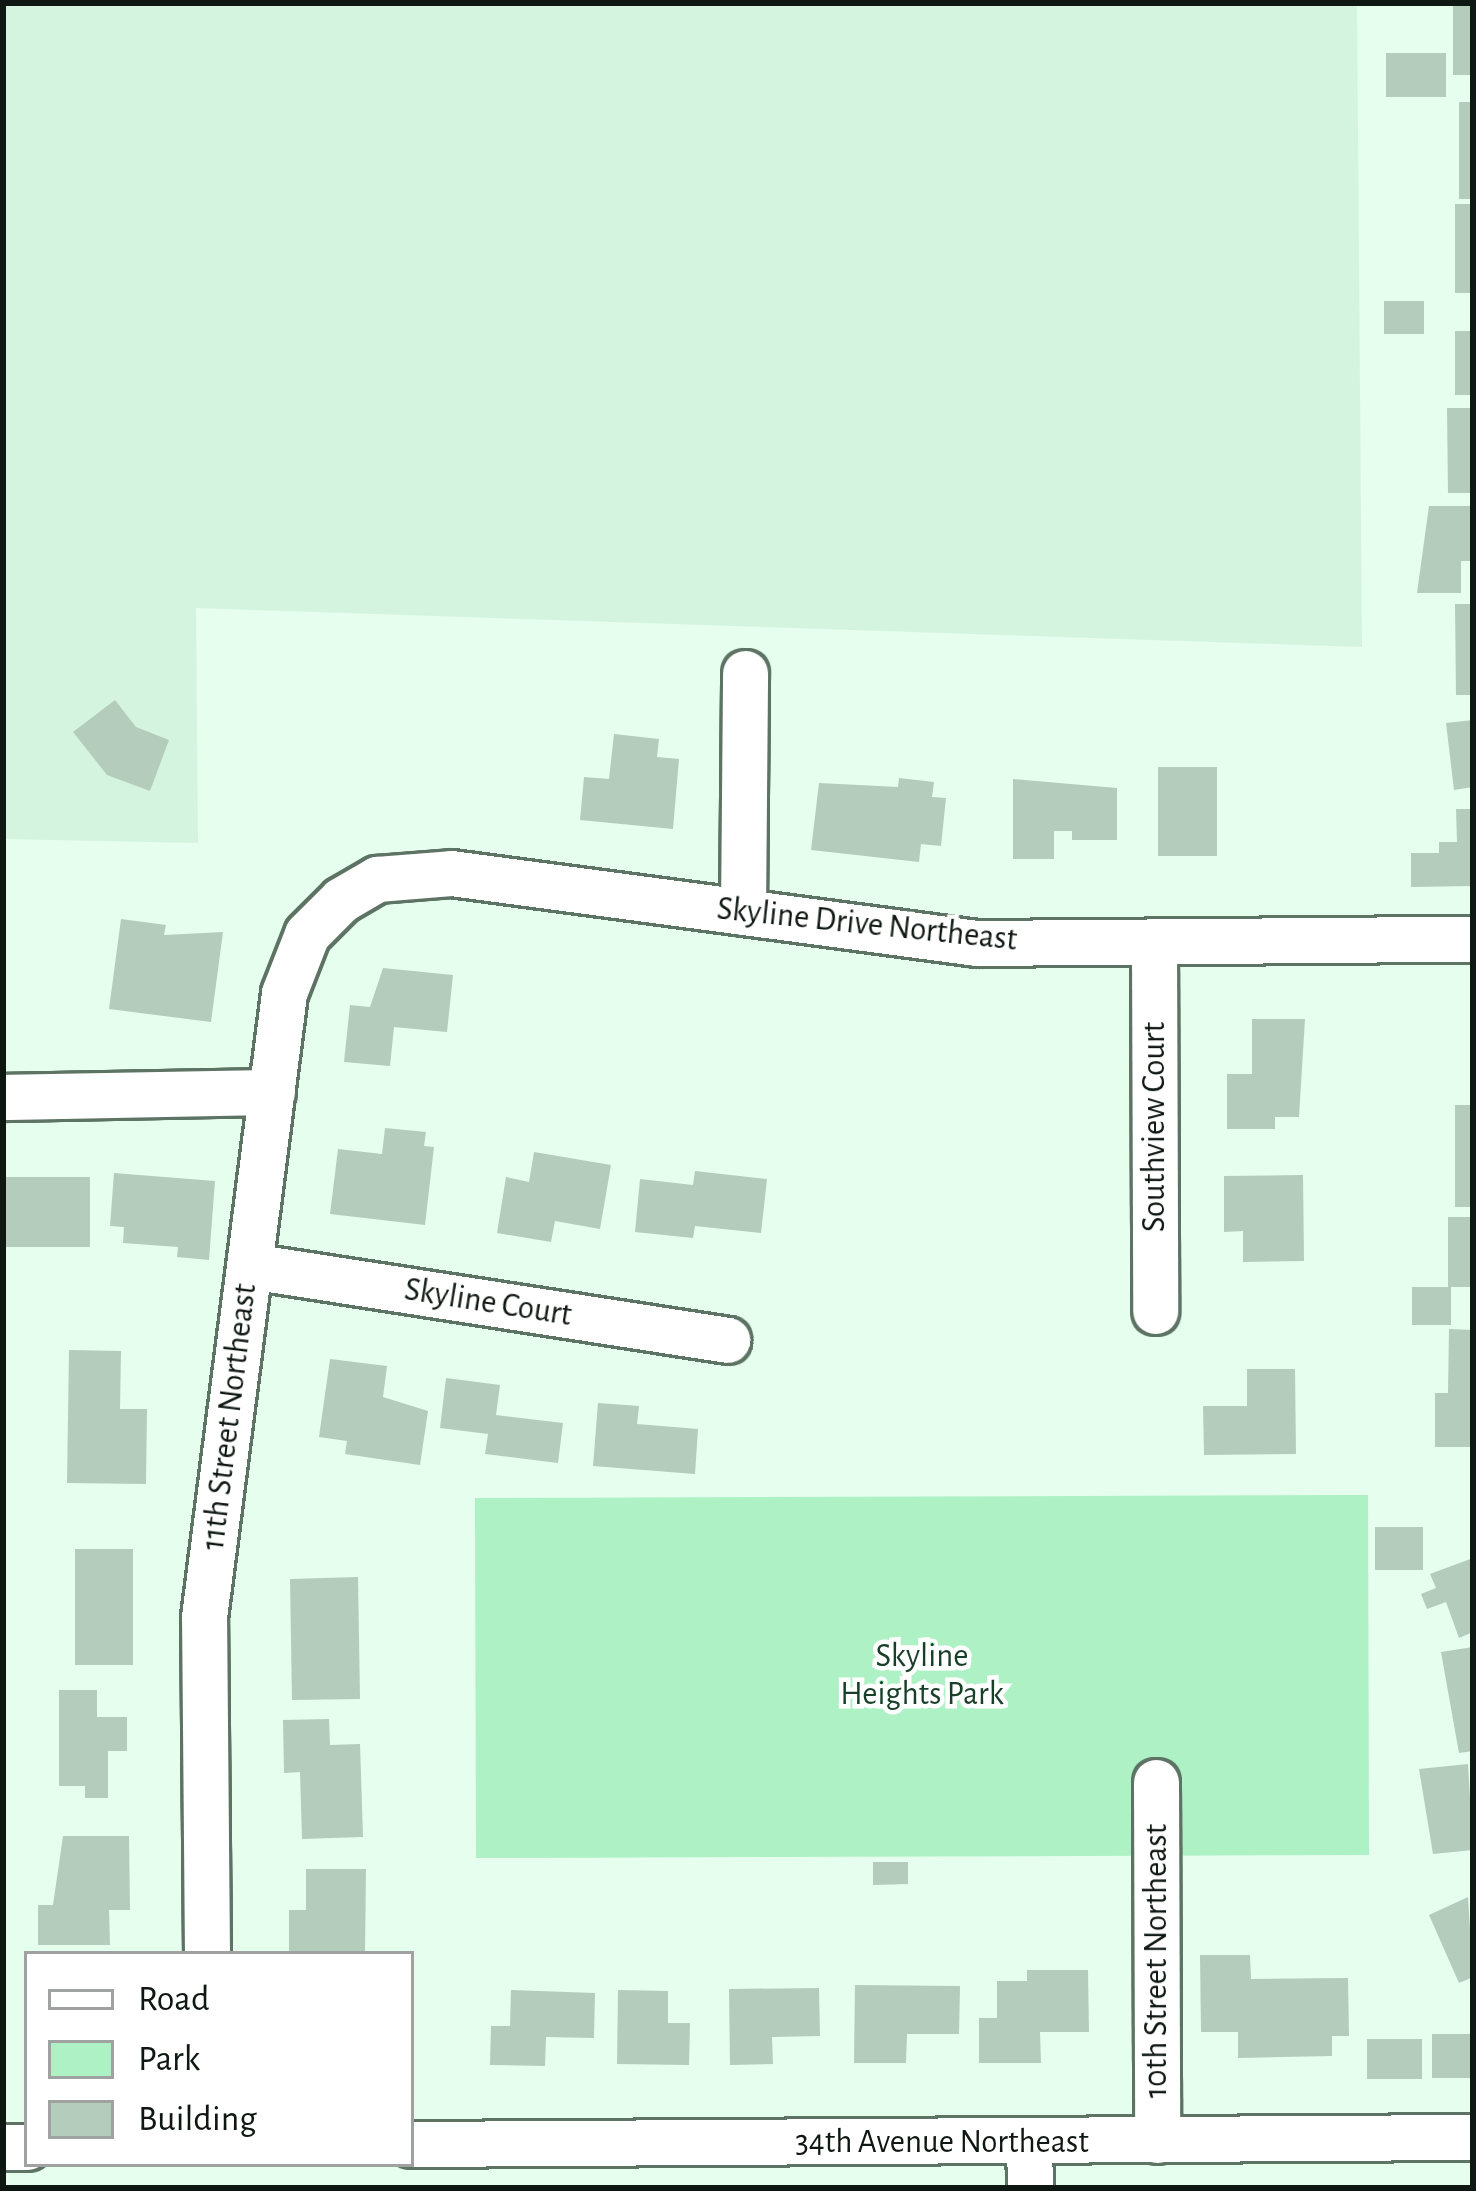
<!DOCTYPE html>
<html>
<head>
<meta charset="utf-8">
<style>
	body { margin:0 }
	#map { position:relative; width:1476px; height:2191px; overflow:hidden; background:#e5feed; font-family:"Alegreya Sans",sans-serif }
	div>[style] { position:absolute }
	.built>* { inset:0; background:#d5f4df }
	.green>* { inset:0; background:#adf1c5 }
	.building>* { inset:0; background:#b3ccbb }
	.roads { filter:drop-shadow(3px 0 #5d7364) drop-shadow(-3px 0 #5d7364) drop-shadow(0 3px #5d7364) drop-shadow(0 -3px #5d7364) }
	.minor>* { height:45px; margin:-22.5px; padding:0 22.5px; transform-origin:22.5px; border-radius:22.5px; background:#fff }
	span { translate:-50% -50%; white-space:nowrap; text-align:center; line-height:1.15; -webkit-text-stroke:9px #fff; paint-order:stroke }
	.street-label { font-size:33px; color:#0e1711 }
	.park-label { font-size:33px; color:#183f28 }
	.frame { position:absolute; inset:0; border:6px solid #0e1711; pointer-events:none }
	.legend { position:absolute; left:24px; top:1951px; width:390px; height:216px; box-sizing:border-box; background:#fff; border:3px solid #9fa2a0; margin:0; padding:15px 21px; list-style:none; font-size:36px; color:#0e1711 }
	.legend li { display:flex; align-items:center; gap:24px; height:60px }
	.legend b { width:60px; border:3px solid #9fa2a0 }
</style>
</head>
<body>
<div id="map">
	<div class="built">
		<i style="clip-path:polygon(3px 3px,1357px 3px,1362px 647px,196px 608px,198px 843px,3px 839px)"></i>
	</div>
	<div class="green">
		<i style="clip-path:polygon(1368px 1495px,1369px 1855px,476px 1858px,475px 1498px)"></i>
	</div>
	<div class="building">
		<i style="clip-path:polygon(1453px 3px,1473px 3px,1473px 75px,1453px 75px)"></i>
		<i style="clip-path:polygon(1386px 53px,1446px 53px,1446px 97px,1386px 97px)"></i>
		<i style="clip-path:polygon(1459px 102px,1473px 102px,1473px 199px,1459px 199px)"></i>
		<i style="clip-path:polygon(1455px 204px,1473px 204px,1473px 293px,1455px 293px)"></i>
		<i style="clip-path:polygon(1384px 301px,1424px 301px,1424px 334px,1384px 334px)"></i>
		<i style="clip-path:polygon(1455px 331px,1473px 331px,1473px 395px,1455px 395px)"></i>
		<i style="clip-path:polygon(1447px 408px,1473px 408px,1473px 493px,1448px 493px)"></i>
		<i style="clip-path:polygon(1429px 506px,1473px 506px,1473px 561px,1461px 561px,1461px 593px,1417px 593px)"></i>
		<i style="clip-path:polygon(1455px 604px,1473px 604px,1473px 695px,1456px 695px)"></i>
		<i style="clip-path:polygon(115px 700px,136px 727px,169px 740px,150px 791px,107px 775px,73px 732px)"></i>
		<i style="clip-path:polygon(1473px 720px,1473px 787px,1454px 790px,1446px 723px)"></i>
		<i style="clip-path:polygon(614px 734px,659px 739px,657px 757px,679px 759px,673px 829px,580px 820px,584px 777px,609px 779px)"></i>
		<i style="clip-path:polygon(1158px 767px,1217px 767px,1217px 856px,1158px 856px)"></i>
		<i style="clip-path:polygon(899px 778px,934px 782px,932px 797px,946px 798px,941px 846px,921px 844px,919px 862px,811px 850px,819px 783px,898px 787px)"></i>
		<i style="clip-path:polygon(1013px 779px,1117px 788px,1117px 840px,1072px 840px,1072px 831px,1054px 831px,1054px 859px,1013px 859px)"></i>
		<i style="clip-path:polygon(1456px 809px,1473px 809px,1473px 886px,1411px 887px,1411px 853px,1439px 853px,1439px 842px,1457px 842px)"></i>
		<i style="clip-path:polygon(121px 919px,166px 925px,164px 935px,223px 932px,211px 1022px,109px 1009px)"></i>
		<i style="clip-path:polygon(383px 968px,453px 975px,447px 1032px,394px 1027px,390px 1066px,344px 1062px,350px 1005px,370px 1007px)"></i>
		<i style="clip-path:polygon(1252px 1019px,1305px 1019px,1299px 1117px,1275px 1117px,1275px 1129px,1227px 1129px,1227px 1074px,1252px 1074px)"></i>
		<i style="clip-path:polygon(1455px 1105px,1473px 1105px,1473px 1207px,1455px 1207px)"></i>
		<i style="clip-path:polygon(385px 1128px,426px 1132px,424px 1146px,434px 1147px,425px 1225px,330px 1214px,338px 1149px,382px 1154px)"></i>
		<i style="clip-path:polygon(534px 1152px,611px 1165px,600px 1229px,555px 1221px,551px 1242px,497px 1233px,506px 1177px,529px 1182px)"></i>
		<i style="clip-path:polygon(695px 1171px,767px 1179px,761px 1233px,695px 1226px,693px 1238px,635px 1232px,640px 1179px,693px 1185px)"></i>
		<i style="clip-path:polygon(114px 1173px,215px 1181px,209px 1260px,177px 1257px,178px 1247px,123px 1243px,124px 1227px,110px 1226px)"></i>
		<i style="clip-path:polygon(1303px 1175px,1304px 1261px,1243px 1262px,1243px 1231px,1224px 1232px,1224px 1176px)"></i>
		<i style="clip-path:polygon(3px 1177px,90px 1177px,90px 1247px,5px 1247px)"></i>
		<i style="clip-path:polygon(1448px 1217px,1473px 1217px,1473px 1287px,1451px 1287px,1451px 1325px,1412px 1325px,1412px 1287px,1448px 1287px)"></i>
		<i style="clip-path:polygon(1449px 1329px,1473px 1330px,1472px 1447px,1435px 1447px,1435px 1393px,1448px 1393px)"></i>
		<i style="clip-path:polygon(69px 1350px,121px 1351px,120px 1409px,147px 1409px,146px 1484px,67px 1483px)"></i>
		<i style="clip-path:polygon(330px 1359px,387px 1366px,383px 1397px,428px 1411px,420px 1465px,345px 1454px,347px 1441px,319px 1437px)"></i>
		<i style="clip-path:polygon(1247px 1369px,1295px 1369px,1296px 1454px,1204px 1455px,1203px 1406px,1247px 1406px)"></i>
		<i style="clip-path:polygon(446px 1378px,500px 1385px,496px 1415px,563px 1423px,558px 1463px,485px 1454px,488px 1434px,440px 1428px)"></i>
		<i style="clip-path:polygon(598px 1403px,639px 1406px,637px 1424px,698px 1429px,695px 1474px,593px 1466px)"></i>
		<i style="clip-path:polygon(1375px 1527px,1423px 1527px,1423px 1570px,1375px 1570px)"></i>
		<i style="clip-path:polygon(75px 1549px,133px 1549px,133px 1665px,75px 1665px)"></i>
		<i style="clip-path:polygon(1473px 1558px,1473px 1632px,1459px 1638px,1446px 1602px,1427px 1609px,1421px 1594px,1436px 1588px,1430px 1574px)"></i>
		<i style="clip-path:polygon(358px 1577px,360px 1699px,292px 1700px,290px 1579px)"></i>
		<i style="clip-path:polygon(1473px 1647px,1473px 1751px,1459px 1753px,1441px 1652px)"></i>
		<i style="clip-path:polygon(59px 1690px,97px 1690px,97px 1717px,127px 1717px,127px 1751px,108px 1751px,108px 1798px,85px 1798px,85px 1786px,59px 1786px)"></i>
		<i style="clip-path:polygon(329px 1719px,330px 1745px,360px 1744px,363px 1837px,302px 1839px,300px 1772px,284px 1773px,283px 1720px)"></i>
		<i style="clip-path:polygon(1468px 1764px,1473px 1850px,1433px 1854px,1419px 1769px)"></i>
		<i style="clip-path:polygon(63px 1836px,129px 1836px,130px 1910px,109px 1910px,110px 1945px,38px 1945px,38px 1905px,53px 1905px)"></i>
		<i style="clip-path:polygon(873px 1862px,908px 1862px,908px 1884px,873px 1885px)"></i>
		<i style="clip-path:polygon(306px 1869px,366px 1869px,365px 1952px,289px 1954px,289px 1910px,306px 1910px)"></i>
		<i style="clip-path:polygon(1468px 1897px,1473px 1977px,1459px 1983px,1429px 1915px)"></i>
		<i style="clip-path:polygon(1200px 1955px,1250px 1955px,1251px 1979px,1348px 1978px,1349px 2036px,1332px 2036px,1332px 2056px,1238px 2058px,1238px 2032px,1201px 2032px)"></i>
		<i style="clip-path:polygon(1027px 1970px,1088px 1970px,1089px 2032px,1040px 2032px,1041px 2063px,979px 2063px,979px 2018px,997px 2018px,997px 1981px,1027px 1981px)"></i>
		<i style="clip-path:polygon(855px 1985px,960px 1986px,959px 2034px,907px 2034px,906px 2063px,854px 2063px)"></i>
		<i style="clip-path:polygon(819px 1988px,820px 2036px,772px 2037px,773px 2064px,730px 2065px,729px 1989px)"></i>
		<i style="clip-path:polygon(511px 1990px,595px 1993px,594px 2038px,546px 2037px,545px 2066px,490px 2065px,491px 2026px,510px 2026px)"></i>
		<i style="clip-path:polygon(618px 1990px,668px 1991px,668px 2023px,690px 2023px,689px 2065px,617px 2064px)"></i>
		<i style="clip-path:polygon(1432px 2034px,1473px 2034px,1473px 2078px,1432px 2078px)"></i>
		<i style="clip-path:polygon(1367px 2039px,1422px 2039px,1422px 2079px,1367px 2079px)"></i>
	</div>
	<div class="roads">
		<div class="minor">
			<i style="left:743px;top:912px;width:239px;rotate:-89.5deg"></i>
			<i style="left:1154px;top:943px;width:368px;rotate:89.8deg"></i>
			<i style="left:3px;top:1097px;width:269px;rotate:-1.1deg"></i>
			<i style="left:250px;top:1266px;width:483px;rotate:8.8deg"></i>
			<i style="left:1156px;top:1782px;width:358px;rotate:89.8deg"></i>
			<i style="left:207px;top:1954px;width:337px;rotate:-90.5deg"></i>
			<i style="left:204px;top:1617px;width:629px;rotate:-82.69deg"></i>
			<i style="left:284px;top:993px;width:63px;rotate:-68.7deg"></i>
			<i style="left:307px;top:934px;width:48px;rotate:-45deg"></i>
			<i style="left:341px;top:900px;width:42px;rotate:-30.3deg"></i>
			<i style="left:377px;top:879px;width:74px;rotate:-4.6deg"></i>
			<i style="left:451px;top:873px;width:530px;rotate:7.59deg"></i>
			<i style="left:976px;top:943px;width:497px;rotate:-0.5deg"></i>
			<i style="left:411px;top:2144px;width:1062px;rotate:-0.38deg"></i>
			<i style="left:1029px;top:2144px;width:44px;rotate:88.7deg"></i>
			<i style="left:3px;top:2147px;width:24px"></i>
		</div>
	</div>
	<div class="street-label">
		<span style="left:867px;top:925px;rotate:6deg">Skyline Drive Northeast</span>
		<span style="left:1155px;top:1127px;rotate:-90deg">Southview Court</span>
		<span style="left:488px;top:1303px;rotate:9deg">Skyline Court</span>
		<span style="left:230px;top:1417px;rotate:-83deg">11th Street Northeast</span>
		<span style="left:1157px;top:1961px;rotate:-90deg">10th Street Northeast</span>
		<span style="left:942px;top:2143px">34th Avenue Northeast</span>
	</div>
	<div class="park-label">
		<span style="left:922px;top:1676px">Skyline<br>Heights Park</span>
	</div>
	<div class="frame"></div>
	<ul class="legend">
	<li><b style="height:15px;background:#fff"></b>Road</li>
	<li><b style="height:33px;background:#adf1c5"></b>Park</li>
	<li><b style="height:33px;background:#b3ccbb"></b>Building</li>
	</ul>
</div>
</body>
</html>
